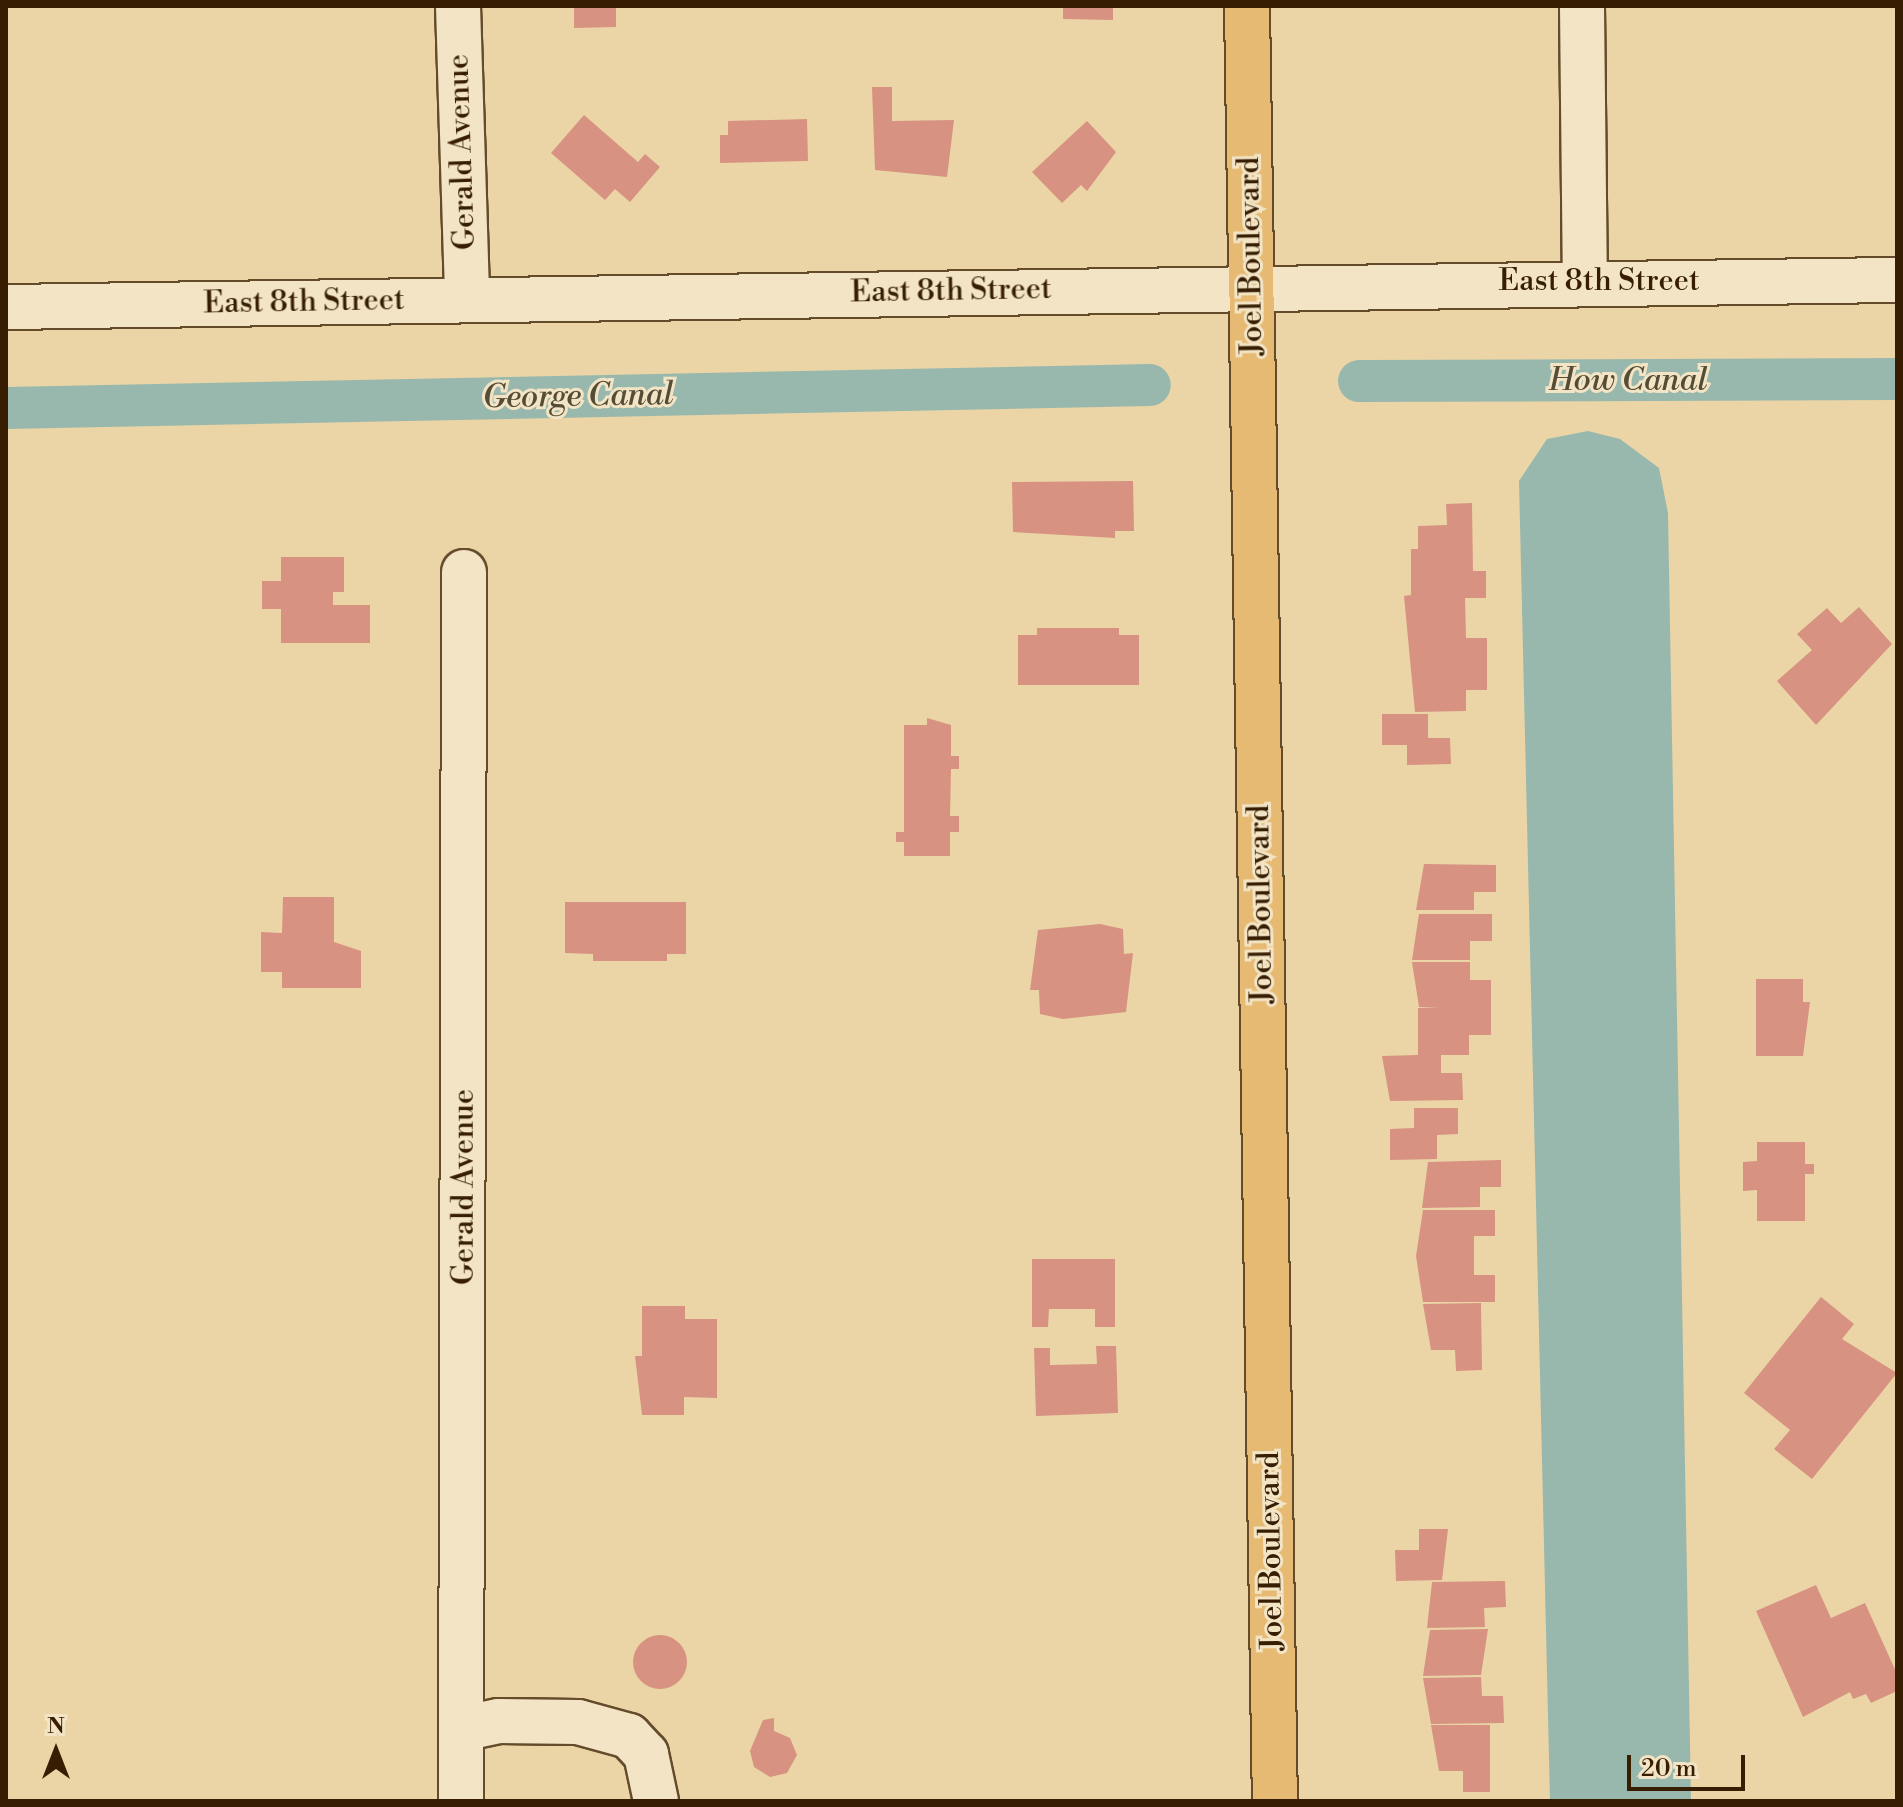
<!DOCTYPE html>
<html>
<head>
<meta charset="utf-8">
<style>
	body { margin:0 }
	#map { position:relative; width:1903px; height:1807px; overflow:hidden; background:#ebd5a6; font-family:"Libre Bodoni",serif }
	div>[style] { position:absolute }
	.water>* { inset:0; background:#99b8ad }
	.canal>* { height:42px; margin:-21px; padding:0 21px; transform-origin:21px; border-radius:21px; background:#99b8ad }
	.building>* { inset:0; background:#d79281 }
	.round { border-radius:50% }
	.roads { filter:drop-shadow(2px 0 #644c2b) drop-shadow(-2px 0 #644c2b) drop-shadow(0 2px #644c2b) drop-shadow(0 -2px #644c2b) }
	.minor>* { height:44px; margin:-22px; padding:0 22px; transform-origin:22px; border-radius:22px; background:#f2e4c5 }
	.major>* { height:44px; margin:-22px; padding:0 22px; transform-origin:22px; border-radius:22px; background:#e6ba73 }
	span { translate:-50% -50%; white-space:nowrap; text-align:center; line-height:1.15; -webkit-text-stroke:6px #f2e4c5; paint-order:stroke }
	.street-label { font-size:30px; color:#371e02 }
	.water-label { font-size:32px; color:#544c35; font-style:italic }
	.frame { position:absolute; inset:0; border:8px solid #371e02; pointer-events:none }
	.north { position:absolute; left:16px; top:1711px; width:80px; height:80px; -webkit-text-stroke:6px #f2e4c5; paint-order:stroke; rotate:0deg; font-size:22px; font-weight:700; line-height:32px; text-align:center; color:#371e02 }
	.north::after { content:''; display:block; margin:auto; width:28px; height:36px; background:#371e02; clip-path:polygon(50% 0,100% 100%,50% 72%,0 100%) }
	.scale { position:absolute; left:1627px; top:1755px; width:118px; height:36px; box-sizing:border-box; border:4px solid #371e02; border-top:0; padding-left:10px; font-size:24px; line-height:28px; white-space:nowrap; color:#371e02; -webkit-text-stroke:6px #f2e4c5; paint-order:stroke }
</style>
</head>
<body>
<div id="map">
	<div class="water">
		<i style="clip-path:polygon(1588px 431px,1620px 439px,1659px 468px,1668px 513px,1691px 1801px,1550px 1801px,1519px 481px,1547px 439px)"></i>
	</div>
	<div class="canal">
		<i style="left:1359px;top:381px;width:538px;rotate:-0.21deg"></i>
		<i style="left:6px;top:408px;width:1144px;rotate:-1.15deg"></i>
	</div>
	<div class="building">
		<i style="clip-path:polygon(574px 6px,616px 6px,616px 27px,574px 28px)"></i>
		<i style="clip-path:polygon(1063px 6px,1113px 6px,1113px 20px,1063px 19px)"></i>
		<i style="clip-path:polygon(872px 87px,892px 87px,892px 121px,954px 120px,947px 177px,875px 170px)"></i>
		<i style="clip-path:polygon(584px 115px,638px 162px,645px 154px,660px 167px,630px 202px,615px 189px,605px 200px,551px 153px)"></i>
		<i style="clip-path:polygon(807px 119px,808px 161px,720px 163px,720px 135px,728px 135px,728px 121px)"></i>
		<i style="clip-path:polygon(1087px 121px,1116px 152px,1087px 191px,1081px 185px,1062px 203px,1032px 172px)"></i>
		<i style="clip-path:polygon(1133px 481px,1134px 531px,1115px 531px,1115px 538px,1013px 532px,1012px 482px)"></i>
		<i style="clip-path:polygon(1472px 503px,1473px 571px,1486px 571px,1486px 598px,1465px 598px,1466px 638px,1487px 638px,1487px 690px,1466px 690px,1466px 711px,1415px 712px,1404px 596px,1411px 595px,1411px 549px,1418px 549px,1418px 526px,1447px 525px,1446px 504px)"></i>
		<i style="clip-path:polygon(281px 557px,344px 557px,344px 592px,333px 592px,333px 605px,370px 605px,370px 643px,281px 643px,281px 609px,262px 609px,262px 581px,281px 581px)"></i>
		<i style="clip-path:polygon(1859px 607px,1892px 644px,1816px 725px,1777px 681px,1812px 650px,1797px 634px,1827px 608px,1841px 623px)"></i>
		<i style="clip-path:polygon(1037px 628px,1119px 628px,1119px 635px,1139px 635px,1139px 685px,1018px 685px,1018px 635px,1037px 635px)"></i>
		<i style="clip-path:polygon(1382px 714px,1428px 714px,1428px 738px,1450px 738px,1451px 764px,1407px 765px,1407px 745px,1382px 745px)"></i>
		<i style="clip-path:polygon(927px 718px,951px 725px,951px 756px,959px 756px,959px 769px,951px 769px,950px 816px,959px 816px,959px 832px,950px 832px,950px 856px,904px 856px,904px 842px,896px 842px,896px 832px,904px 832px,904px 725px,927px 725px)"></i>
		<i style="clip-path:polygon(1424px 864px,1496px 865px,1496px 892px,1474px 892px,1474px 910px,1416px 910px)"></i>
		<i style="clip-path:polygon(283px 897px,334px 897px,334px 942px,361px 951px,361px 988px,282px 988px,282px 972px,261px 972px,261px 932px,282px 933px)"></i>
		<i style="clip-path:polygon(565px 902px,686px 902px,686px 954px,667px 954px,667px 961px,593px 961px,593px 954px,565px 953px)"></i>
		<i style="clip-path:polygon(1419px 914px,1492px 914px,1492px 941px,1470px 941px,1470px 960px,1412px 960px)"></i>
		<i style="clip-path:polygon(1100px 924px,1123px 929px,1124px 954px,1133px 953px,1126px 1012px,1063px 1019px,1040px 1014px,1039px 990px,1030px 990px,1038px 930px)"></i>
		<i style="clip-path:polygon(1412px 962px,1470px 962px,1470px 980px,1491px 980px,1491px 1035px,1469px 1035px,1469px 1055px,1441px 1055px,1441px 1073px,1462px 1073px,1463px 1100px,1390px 1101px,1382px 1056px,1418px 1055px,1418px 1008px,1439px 1008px,1419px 1007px)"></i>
		<i style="clip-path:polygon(1756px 979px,1803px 979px,1803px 1002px,1810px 1002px,1803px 1056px,1756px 1056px)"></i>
		<i style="clip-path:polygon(1414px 1108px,1458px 1108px,1458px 1134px,1437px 1135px,1437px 1159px,1390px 1160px,1390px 1129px,1414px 1128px)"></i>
		<i style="clip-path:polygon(1757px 1142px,1805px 1142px,1805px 1164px,1814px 1164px,1814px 1174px,1805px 1174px,1805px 1221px,1757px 1221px,1757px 1190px,1743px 1191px,1743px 1162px,1757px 1161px)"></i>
		<i style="clip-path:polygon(1501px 1160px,1501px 1187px,1480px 1187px,1480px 1207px,1422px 1208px,1428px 1162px)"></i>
		<i style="clip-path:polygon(1423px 1210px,1495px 1210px,1495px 1236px,1474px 1236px,1474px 1275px,1495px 1275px,1495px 1302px,1423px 1302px,1416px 1256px)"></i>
		<i style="clip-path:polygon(1032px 1259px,1115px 1259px,1115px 1327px,1095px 1327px,1095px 1309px,1049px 1309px,1048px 1327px,1032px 1327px)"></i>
		<i style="clip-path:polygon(1821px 1297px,1854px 1324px,1842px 1339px,1897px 1373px,1812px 1479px,1774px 1449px,1790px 1430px,1744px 1393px)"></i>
		<i style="clip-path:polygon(1481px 1303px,1482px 1370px,1456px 1371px,1455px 1350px,1431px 1350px,1423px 1304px)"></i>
		<i style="clip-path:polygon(642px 1306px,685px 1306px,685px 1319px,717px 1319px,717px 1398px,684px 1397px,684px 1415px,642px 1415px,635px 1356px,642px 1356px)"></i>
		<i style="clip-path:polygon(1096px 1346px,1116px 1346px,1118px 1413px,1036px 1416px,1034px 1348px,1050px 1348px,1050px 1365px,1097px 1364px)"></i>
		<i style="clip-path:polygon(1419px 1529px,1448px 1529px,1442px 1580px,1396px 1581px,1395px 1550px,1419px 1550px)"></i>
		<i style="clip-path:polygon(1505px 1581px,1506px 1607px,1484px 1608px,1485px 1627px,1427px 1628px,1432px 1582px)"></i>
		<i style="clip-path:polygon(1816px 1585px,1831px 1618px,1865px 1603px,1897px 1674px,1897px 1691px,1871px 1703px,1866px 1694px,1853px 1699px,1850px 1692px,1803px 1717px,1756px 1611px)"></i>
		<i style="clip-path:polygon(1488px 1629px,1481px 1675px,1423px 1676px,1430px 1630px)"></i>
		<i class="round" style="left:633px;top:1635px;width:54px;height:54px"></i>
		<i style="clip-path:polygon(1481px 1677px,1482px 1696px,1503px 1696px,1504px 1723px,1431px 1724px,1423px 1678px)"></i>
		<i style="clip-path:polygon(774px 1718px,774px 1731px,790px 1738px,797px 1755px,787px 1773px,770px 1777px,754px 1767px,750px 1751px,763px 1720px)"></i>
		<i style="clip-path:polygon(1431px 1725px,1490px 1725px,1490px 1792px,1463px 1792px,1463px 1771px,1439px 1771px)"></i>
	</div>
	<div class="roads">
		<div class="minor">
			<i style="left:458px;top:6px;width:293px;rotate:88.2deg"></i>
			<i style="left:1582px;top:6px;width:275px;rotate:89.4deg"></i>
			<i style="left:6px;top:307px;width:1891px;rotate:-0.82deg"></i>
			<i style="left:461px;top:1729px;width:39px;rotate:-12deg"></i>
			<i style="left:499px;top:1721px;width:79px;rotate:0.7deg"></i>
			<i style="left:578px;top:1722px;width:53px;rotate:15.4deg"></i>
			<i style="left:629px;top:1736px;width:25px;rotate:47deg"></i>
			<i style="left:646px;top:1754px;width:48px;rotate:78deg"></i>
			<i style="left:461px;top:1801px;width:1229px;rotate:-89.86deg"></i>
		</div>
		<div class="major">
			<i style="left:1247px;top:6px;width:1795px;rotate:89.11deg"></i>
		</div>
	</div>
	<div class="street-label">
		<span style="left:462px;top:152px;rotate:-92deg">Gerald Avenue</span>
		<span style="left:1251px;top:256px;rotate:-91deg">Joel Boulevard</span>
		<span style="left:1599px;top:281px">East 8th Street</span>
		<span style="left:951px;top:291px;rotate:-1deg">East 8th Street</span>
		<span style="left:304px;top:302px;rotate:-1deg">East 8th Street</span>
		<span style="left:1261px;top:904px;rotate:-91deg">Joel Boulevard</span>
		<span style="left:464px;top:1187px;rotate:-90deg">Gerald Avenue</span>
		<span style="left:1271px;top:1551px;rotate:-91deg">Joel Boulevard</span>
	</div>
	<div class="water-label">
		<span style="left:1628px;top:380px">How Canal</span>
		<span style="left:578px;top:396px;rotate:-1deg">George Canal</span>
	</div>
	<div class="frame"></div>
	<div class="north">N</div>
	<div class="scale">20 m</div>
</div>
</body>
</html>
